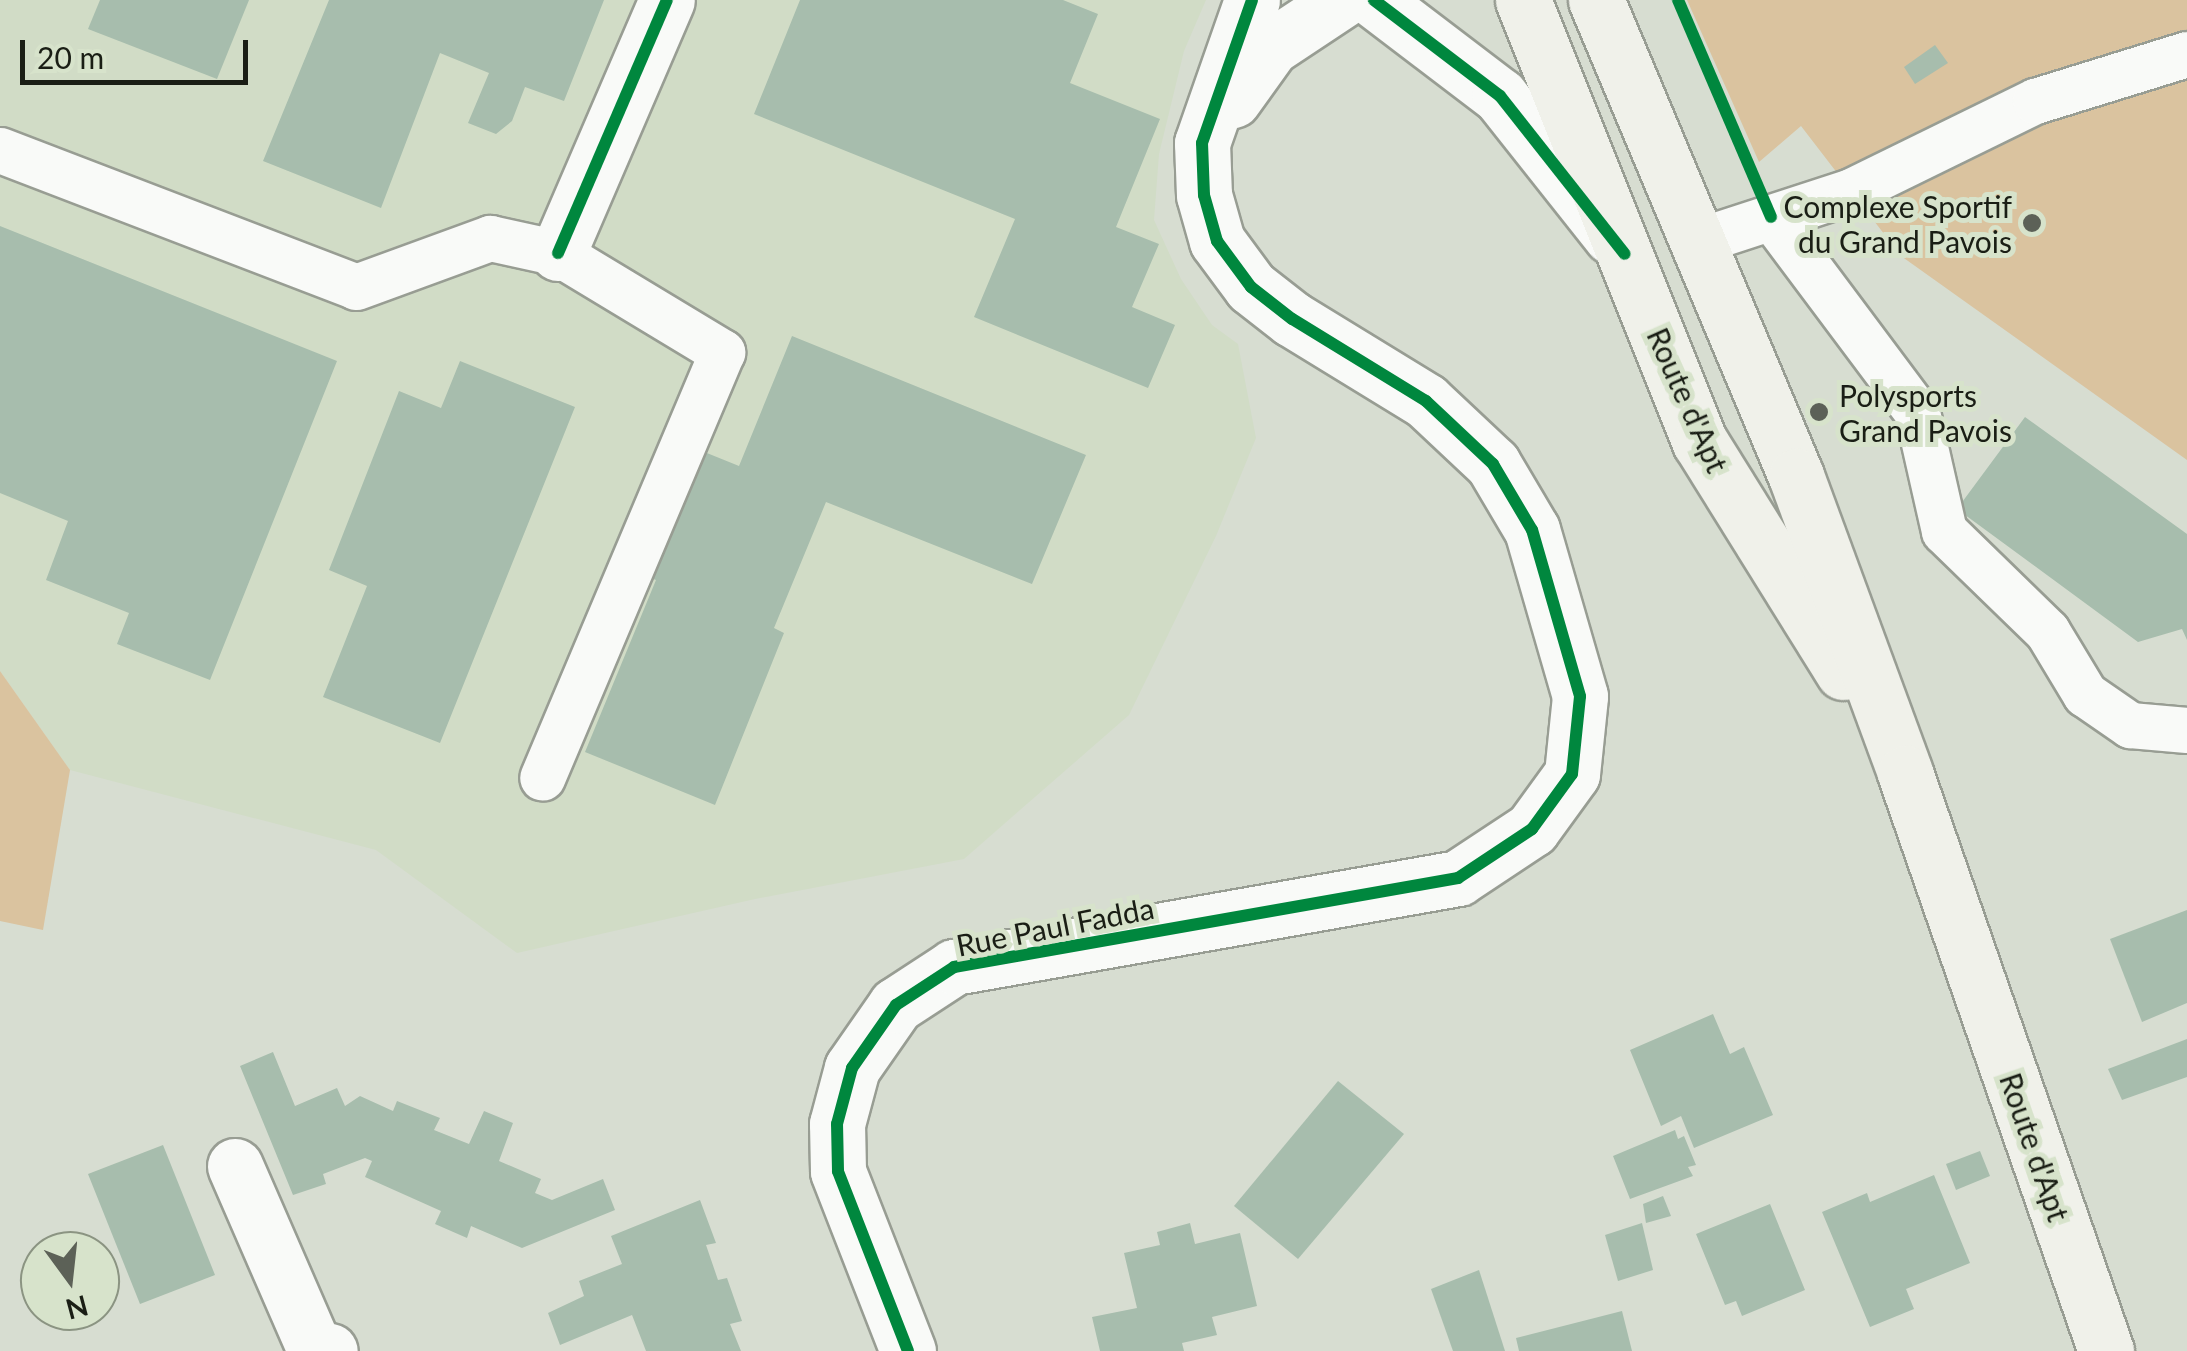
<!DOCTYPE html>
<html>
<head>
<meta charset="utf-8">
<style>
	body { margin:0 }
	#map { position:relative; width:2187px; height:1351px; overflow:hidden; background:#d7ddd1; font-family:Lato,sans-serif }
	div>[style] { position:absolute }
	.built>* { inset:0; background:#d1dcc6 }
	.green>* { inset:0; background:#dac39f }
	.building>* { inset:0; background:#a7bdad }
	.roads { filter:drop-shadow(2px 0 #989d93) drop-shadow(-2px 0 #989d93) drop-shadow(0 2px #989d93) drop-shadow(0 -2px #989d93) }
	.service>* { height:45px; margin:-22.5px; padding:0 22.5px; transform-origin:22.5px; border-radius:22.5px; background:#f9faf8 }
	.minor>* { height:55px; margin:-27.5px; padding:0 27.5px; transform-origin:27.5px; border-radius:27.5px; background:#f9faf8 }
	.secondary>* { height:55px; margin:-27.5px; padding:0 27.5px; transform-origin:27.5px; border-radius:27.5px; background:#f0f1ea }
	.cycleway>* { height:12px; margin:-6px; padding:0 6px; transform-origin:6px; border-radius:6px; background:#00873e }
	.dots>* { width:28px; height:28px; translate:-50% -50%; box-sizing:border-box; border:5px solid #d7e3cb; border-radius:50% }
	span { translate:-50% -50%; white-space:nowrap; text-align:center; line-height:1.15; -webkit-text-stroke:10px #d7e3cb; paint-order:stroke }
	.poi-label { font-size:30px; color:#1a1e15 }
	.right { translate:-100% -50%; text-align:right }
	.left { translate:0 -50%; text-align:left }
	.street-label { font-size:30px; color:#1a1e15 }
	.north { position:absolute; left:20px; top:1231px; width:100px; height:100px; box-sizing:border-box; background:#d7e3cb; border:2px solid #8b9482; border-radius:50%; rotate:165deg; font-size:28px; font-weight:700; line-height:40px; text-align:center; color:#1a1e15 }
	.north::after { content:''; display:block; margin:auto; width:35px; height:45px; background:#5c6157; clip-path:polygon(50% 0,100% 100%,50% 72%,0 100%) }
	.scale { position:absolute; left:20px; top:40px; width:228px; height:45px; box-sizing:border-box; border:5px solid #1a1e15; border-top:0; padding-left:12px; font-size:30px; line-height:35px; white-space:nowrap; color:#1a1e15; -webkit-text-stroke:8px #d7e3cb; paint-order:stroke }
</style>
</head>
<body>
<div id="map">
	<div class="built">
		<i style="clip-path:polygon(0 0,1206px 0,1184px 51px,1159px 154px,1154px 220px,1181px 279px,1212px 325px,1238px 344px,1256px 438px,1216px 536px,1129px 715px,964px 859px,755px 899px,517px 953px,376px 850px,70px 770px,0 671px)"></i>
	</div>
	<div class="green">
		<i style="clip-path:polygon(1687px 0,2187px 0,2187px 460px,1901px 256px,1801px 126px,1759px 162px)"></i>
		<i style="clip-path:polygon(0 671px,70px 770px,43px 930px,0 921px)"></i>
	</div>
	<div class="building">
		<i style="clip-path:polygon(100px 0,249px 0,217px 79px,88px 29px)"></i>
		<i style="clip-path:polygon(329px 0,604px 0,564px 101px,525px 87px,512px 121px,496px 134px,468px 123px,489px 73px,440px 53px,381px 208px,263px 161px)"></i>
		<i style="clip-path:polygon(800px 0,1063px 0,1098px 14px,1070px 83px,1160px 119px,1116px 227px,1159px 244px,1132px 307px,1175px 325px,1148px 388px,974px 317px,1015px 219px,754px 114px)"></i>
		<i style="clip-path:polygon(1935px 45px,1948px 63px,1915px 84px,1904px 67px)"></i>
		<i style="clip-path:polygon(0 226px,337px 361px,210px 680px,117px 644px,129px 613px,46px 580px,68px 521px,0 493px)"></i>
		<i style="clip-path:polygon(792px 336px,1086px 455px,1032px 584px,826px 502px,774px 628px,784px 633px,715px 805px,585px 752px,656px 580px,645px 576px,697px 449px,739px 466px)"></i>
		<i style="clip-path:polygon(460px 361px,575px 407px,440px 743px,323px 697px,367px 586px,329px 570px,399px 391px,441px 408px)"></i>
		<i style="clip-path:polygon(2025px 417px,2187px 534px,2187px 640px,2182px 629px,2138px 642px,1957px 509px)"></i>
		<i style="clip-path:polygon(2187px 910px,2187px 1003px,2142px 1022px,2110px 939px)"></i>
		<i style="clip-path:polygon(1713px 1014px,1730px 1054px,1744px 1047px,1773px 1115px,1694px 1148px,1681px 1116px,1661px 1126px,1630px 1050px)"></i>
		<i style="clip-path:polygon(2187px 1039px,2187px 1077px,2122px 1100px,2108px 1069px)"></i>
		<i style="clip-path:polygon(273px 1052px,295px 1106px,337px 1088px,345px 1106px,360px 1096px,393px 1111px,397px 1101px,440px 1118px,434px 1130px,469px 1144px,484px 1111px,513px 1123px,499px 1161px,541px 1179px,535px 1193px,552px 1200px,603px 1179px,615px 1210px,522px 1248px,471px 1226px,467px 1238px,435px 1224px,441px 1211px,365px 1177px,372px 1161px,365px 1158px,323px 1174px,326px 1184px,293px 1195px,240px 1066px)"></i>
		<i style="clip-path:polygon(1338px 1081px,1404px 1134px,1298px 1259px,1234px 1206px)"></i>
		<i style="clip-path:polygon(1675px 1130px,1678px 1139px,1684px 1136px,1696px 1165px,1688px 1167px,1693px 1176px,1630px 1199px,1613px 1156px)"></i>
		<i style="clip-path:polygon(163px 1145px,215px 1275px,140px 1304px,88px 1174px)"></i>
		<i style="clip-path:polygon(1980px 1151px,1990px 1176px,1956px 1190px,1946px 1164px)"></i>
		<i style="clip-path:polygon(1934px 1175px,1970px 1263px,1906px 1289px,1914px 1309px,1870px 1327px,1822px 1212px,1867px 1193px,1870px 1202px)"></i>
		<i style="clip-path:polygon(1663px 1196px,1671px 1216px,1646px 1223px,1643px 1204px)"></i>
		<i style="clip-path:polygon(700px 1200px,716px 1243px,706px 1245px,718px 1280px,727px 1278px,742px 1321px,730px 1324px,741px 1351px,646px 1351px,632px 1315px,560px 1345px,548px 1313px,584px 1296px,579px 1281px,622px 1264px,611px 1236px)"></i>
		<i style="clip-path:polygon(1770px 1204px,1805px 1290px,1742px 1316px,1736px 1301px,1725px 1305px,1696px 1234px)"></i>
		<i style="clip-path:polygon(1190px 1223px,1195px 1244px,1240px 1233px,1257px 1306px,1212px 1317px,1217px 1335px,1182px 1343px,1184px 1351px,1100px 1351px,1092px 1317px,1137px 1308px,1124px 1253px,1160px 1245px,1157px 1232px)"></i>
		<i style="clip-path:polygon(1642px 1223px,1653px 1270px,1618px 1281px,1605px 1235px)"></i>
		<i style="clip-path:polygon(1479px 1270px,1505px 1351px,1453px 1351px,1431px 1289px)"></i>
		<i style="clip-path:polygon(1622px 1311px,1632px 1351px,1519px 1351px,1516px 1338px)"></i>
	</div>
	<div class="roads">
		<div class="service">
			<i style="left:0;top:150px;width:381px;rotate:21deg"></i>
			<i style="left:356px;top:287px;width:143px;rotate:-20.1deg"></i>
			<i style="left:490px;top:238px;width:70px;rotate:12.4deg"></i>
			<i style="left:558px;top:253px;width:192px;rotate:31.1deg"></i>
			<i style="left:722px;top:352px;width:462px;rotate:112.9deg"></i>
			<i style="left:1771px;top:217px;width:244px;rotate:53.2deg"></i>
			<i style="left:1917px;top:412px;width:122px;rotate:77.2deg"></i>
			<i style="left:1944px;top:531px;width:144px;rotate:44.2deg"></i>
			<i style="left:2047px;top:631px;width:74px;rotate:58.9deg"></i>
			<i style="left:2085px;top:694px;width:55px;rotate:34.6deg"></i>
			<i style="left:2130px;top:725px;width:57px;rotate:5deg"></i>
			<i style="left:1695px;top:242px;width:164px;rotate:-18.1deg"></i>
			<i style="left:1851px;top:191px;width:205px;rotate:-26.1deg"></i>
			<i style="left:2035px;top:101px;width:159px;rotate:-17.2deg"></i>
		</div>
		<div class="minor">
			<i style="left:1374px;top:0;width:158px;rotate:37.3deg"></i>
			<i style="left:1500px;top:96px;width:179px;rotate:51.6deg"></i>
			<i style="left:1233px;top:100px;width:65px;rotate:-54.4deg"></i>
			<i style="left:1271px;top:47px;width:85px;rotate:-33.5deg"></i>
			<i style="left:558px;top:253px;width:275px;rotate:-66.7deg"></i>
			<i style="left:235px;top:1166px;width:198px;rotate:66.5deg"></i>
			<i style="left:314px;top:1348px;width:16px;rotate:11deg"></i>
			<i style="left:908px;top:1351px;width:193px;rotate:-111.3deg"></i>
			<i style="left:838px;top:1171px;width:47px;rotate:-91.2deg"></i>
			<i style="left:837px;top:1124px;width:58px;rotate:-75deg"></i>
			<i style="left:852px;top:1068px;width:77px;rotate:-55.1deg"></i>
			<i style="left:896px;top:1005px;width:69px;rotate:-33.2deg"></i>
			<i style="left:954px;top:967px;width:512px;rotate:-10.01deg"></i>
			<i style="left:1458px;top:878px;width:89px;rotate:-33.5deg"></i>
			<i style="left:1532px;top:829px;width:68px;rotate:-54deg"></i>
			<i style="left:1572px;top:774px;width:78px;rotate:-84.1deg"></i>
			<i style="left:1580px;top:696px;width:173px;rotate:-106.1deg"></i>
			<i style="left:1532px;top:530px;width:77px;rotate:-120.6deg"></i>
			<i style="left:1493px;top:464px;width:92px;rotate:-136.8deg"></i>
			<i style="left:1426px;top:401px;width:157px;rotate:-148.5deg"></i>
			<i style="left:1292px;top:319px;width:52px;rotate:-142deg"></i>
			<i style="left:1251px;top:287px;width:57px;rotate:-126.5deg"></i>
			<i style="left:1217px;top:241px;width:48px;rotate:-105.8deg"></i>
			<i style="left:1204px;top:195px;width:52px;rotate:-92.2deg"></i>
			<i style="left:1202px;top:143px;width:151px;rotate:-70.7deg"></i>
		</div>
		<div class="secondary">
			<i style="left:1523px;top:0;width:476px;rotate:68.2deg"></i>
			<i style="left:1700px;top:442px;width:271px;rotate:58.1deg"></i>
			<i style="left:1596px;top:0;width:516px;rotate:67.21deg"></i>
			<i style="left:1796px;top:476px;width:316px;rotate:69.8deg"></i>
			<i style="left:1905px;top:773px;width:612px;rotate:70.82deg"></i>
		</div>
	</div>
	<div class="cycleway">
		<i style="left:1374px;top:0;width:158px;rotate:37.3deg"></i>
		<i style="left:1500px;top:96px;width:201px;rotate:51.7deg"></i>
		<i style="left:1678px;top:0;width:236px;rotate:66.8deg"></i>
		<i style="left:558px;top:253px;width:275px;rotate:-66.7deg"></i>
		<i style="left:908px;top:1351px;width:193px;rotate:-111.3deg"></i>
		<i style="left:838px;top:1171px;width:47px;rotate:-91.2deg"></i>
		<i style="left:837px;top:1124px;width:58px;rotate:-75deg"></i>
		<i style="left:852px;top:1068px;width:77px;rotate:-55.1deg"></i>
		<i style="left:896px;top:1005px;width:69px;rotate:-33.2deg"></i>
		<i style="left:954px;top:967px;width:512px;rotate:-10.01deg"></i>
		<i style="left:1458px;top:878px;width:89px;rotate:-33.5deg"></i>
		<i style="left:1532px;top:829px;width:68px;rotate:-54deg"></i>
		<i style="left:1572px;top:774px;width:78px;rotate:-84.1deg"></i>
		<i style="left:1580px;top:696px;width:173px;rotate:-106.1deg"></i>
		<i style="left:1532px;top:530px;width:77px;rotate:-120.6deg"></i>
		<i style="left:1493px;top:464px;width:92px;rotate:-136.8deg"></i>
		<i style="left:1426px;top:401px;width:157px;rotate:-148.5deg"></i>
		<i style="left:1292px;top:319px;width:52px;rotate:-142deg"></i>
		<i style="left:1251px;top:287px;width:57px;rotate:-126.5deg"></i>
		<i style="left:1217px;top:241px;width:48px;rotate:-105.8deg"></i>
		<i style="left:1204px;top:195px;width:52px;rotate:-92.2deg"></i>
		<i style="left:1202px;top:143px;width:151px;rotate:-70.7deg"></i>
	</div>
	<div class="dots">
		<i style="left:2032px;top:223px;background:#5c6157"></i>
		<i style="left:1819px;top:412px;background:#5c6157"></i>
	</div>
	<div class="poi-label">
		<span class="right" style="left:2012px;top:223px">Complexe Sportif<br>du Grand Pavois</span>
		<span class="left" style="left:1839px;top:412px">Polysports<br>Grand Pavois</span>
	</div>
	<div class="street-label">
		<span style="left:1688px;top:400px;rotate:66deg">Route d'Apt</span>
		<span style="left:1055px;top:926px;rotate:-11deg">Rue Paul Fadda</span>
		<span style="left:2035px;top:1147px;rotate:71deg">Route d'Apt</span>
	</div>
	<div class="north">N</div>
	<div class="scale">20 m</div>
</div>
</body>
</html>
